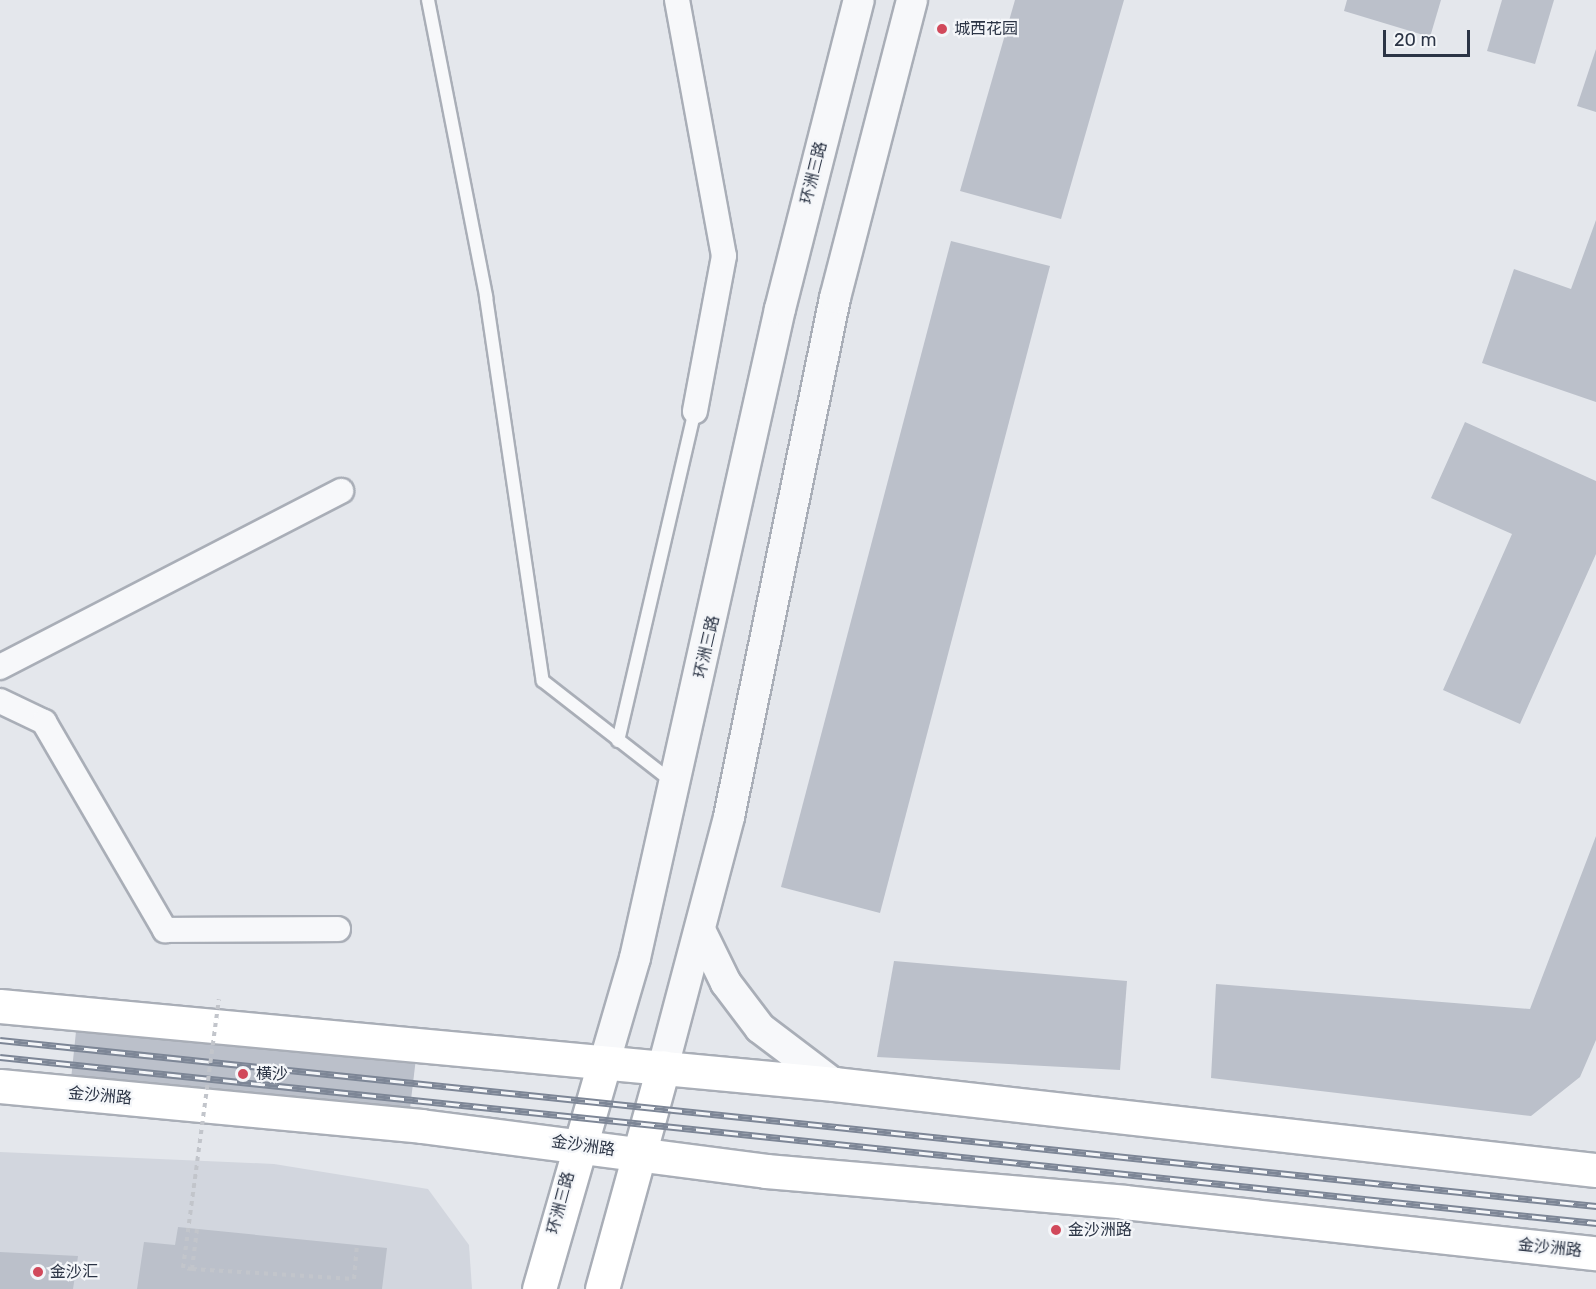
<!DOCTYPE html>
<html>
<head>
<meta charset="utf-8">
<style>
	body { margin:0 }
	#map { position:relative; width:1596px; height:1289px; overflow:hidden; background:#e4e7ec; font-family:Rubik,"Noto Sans SC",sans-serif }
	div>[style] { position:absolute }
	.built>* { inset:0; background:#d2d6de }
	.building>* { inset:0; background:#bbc0ca }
	.path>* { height:4px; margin-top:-2px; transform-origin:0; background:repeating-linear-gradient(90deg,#c2c5cb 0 4.5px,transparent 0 9px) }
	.roads { filter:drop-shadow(2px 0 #a9aeb7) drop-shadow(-2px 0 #a9aeb7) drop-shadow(0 2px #a9aeb7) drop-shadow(0 -2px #a9aeb7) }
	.service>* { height:12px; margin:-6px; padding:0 6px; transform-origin:6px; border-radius:6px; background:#f7f8fa }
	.minor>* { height:24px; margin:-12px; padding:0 12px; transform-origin:12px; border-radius:12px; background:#f7f8fa }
	.tertiary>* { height:30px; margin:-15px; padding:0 15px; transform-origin:15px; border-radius:15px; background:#f7f8fa }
	.secondary>* { height:33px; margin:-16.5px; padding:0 16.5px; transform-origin:16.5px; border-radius:16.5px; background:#fff }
	.primary>* { height:33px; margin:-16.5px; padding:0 16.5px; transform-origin:16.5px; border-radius:16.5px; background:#fff }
	.rail>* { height:7px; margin-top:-3.5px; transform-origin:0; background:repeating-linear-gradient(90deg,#f4f6f9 0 14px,#7d8696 0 28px); box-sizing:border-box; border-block:2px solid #7d8696 }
	.path-bridge>* { height:4px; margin-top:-2px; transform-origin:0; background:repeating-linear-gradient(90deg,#c2c5cb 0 4.5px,transparent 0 9px) }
	.dots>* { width:16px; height:16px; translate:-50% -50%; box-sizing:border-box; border:3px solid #f4f6f9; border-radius:50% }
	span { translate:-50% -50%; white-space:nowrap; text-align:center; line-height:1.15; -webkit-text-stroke:4.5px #f4f6f9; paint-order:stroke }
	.poi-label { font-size:16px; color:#2b3445 }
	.left { translate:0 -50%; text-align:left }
	.street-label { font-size:16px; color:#2b3445 }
	.scale { position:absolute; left:1383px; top:30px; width:87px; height:27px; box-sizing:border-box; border:3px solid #2b3445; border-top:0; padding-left:8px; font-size:18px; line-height:21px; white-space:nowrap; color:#2b3445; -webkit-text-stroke:4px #f4f6f9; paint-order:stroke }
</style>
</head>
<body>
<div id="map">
	<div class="built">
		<i style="clip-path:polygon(0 1152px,274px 1164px,428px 1189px,469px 1245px,472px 1289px,0 1289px)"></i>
	</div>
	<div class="building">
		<i style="clip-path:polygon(1015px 0,1124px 0,1061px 219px,960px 191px)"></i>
		<i style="clip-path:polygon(1347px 0,1441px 0,1430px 37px,1344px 11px)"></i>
		<i style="clip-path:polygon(1502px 0,1554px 0,1535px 64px,1487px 51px)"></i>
		<i style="clip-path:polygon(1596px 49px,1596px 112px,1577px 106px)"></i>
		<i style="clip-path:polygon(1596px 220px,1596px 402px,1482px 363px,1514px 269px,1571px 289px)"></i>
		<i style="clip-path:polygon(951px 241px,1050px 266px,880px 913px,781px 887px)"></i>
		<i style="clip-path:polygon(1465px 422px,1596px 481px,1596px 554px,1520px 724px,1443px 690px,1512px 534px,1431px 498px)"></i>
		<i style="clip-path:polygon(1596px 836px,1596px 1040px,1580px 1077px,1531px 1116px,1211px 1078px,1216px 984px,1530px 1009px)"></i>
		<i style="clip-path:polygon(894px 961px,1127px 981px,1120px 1070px,877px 1057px)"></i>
		<i style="clip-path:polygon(77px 1022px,416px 1058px,408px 1125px,70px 1089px)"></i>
		<i style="clip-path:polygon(178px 1227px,387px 1248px,382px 1289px,137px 1289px,144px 1242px,175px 1245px)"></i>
		<i style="clip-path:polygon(0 1252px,78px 1256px,73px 1289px,0 1289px)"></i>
	</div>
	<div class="path">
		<i style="left:197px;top:1229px;width:40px;rotate:97.1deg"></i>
		<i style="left:192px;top:1269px;width:162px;rotate:3.5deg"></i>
		<i style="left:354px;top:1279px;width:34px;rotate:-85deg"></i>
	</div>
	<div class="roads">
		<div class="service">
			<i style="left:428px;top:0;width:303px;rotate:78.9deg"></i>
			<i style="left:486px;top:297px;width:388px;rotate:81.6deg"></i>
			<i style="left:543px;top:681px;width:166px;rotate:37.9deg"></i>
			<i style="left:618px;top:741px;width:339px;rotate:-76.9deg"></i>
		</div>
		<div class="minor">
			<i style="left:677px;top:0;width:260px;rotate:79.6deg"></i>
			<i style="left:724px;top:256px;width:158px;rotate:100.6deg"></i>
			<i style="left:0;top:667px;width:384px;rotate:-27.3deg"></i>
			<i style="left:0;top:701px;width:49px;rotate:25.5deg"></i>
			<i style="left:44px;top:722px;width:241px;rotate:59.8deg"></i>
			<i style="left:165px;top:930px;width:173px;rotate:-0.3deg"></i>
		</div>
		<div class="tertiary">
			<i style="left:700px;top:930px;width:59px;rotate:63.9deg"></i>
			<i style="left:726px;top:983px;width:56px;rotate:52.9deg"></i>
			<i style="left:760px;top:1028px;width:93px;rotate:37.1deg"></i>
			<i style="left:604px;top:1064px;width:110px;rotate:-73.7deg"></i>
			<i style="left:635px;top:958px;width:665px;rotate:-77.41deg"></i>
			<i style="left:780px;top:309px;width:319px;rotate:-75.7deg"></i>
			<i style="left:663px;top:1067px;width:259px;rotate:-75.2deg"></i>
			<i style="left:729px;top:817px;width:530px;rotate:-78.46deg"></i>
			<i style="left:835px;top:298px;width:308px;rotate:-75.5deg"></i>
		</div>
		<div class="secondary">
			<i style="left:539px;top:1289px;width:234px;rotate:-73.9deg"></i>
			<i style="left:602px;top:1289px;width:230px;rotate:-74.6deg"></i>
		</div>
		<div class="primary">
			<i style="left:0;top:1006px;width:838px;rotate:5.34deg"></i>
			<i style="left:834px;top:1084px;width:767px;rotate:6.44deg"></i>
			<i style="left:0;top:1086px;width:423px;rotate:5.4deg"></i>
			<i style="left:421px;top:1126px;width:348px;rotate:7.4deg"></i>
			<i style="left:766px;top:1171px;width:359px;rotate:4.9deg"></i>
			<i style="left:1124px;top:1202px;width:475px;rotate:6.2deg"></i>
		</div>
	</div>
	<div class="rail">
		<i style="left:0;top:1040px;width:1605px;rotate:5.94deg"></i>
		<i style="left:0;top:1057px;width:1605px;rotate:5.94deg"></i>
	</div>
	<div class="path-bridge">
		<i style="left:192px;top:1269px;width:9px;rotate:-174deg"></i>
		<i style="left:183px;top:1268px;width:271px;rotate:-82.4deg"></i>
	</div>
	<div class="dots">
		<i style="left:942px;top:29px;background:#d1495b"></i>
		<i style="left:243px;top:1074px;background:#d1495b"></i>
		<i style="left:1056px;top:1230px;background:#d1495b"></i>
		<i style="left:38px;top:1272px;background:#d1495b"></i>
	</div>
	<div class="poi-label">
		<span class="left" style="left:954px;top:29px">城西花园</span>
		<span class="left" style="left:256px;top:1074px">横沙</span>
		<span class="left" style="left:1068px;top:1230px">金沙洲路</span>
		<span class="left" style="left:50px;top:1272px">金沙汇</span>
	</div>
	<div class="street-label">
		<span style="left:814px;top:173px;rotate:-76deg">环洲三路</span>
		<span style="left:707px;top:647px;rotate:-77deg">环洲三路</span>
		<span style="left:100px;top:1096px;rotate:5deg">金沙洲路</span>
		<span style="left:583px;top:1146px;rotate:8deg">金沙洲路</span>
		<span style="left:561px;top:1203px;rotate:-75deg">环洲三路</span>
		<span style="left:1550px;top:1248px;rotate:6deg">金沙洲路</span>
	</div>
	<div class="scale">20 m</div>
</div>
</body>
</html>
